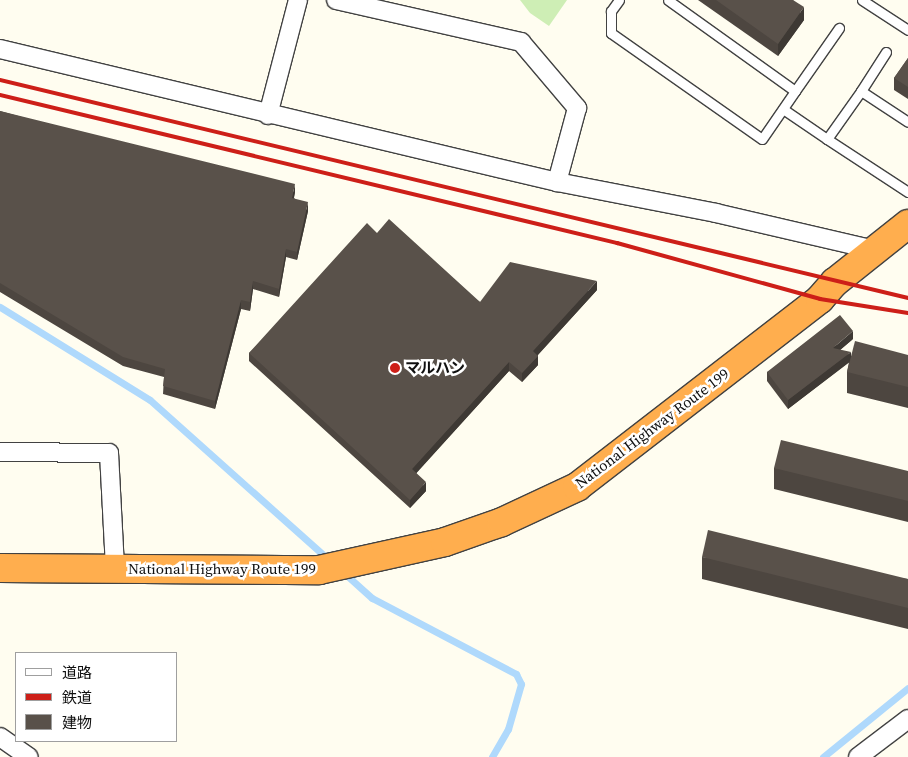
<!DOCTYPE html>
<html>
<head>
<meta charset="utf-8">
<style>
	body { margin:0 }
	#map { position:relative; width:908px; height:757px; overflow:hidden; background:#fffdf0; font-family:"Source Serif 4","Noto Sans JP",serif }
	div>[style] { position:absolute }
	.green>* { inset:0; background:#ceeeb5 }
	.stream>* { height:7px; margin:-3.5px; padding:0 3.5px; transform-origin:3.5px; border-radius:3.5px; background:#afd9fc }
	.roads { filter:drop-shadow(1px 0 #424242) drop-shadow(-1px 0 #424242) drop-shadow(0 1px #424242) drop-shadow(0 -1px #424242) }
	.lane>* { height:9px; margin:-4.5px; padding:0 4.5px; transform-origin:4.5px; border-radius:4.5px; background:#fff }
	.street>* { height:18px; margin:-9px; padding:0 9px; transform-origin:9px; border-radius:9px; background:#fff }
	.highway>* { height:28px; margin:-14px; padding:0 14px; transform-origin:14px; border-radius:14px; background:#ffae4e }
	.rail>* { height:4px; margin:-2px; padding:0 2px; transform-origin:2px; border-radius:2px; background:#cd1f18 }
	.wall>* { inset:0; background:#4d4640 }
	.shaded-wall>* { inset:0; background:#3e3934 }
	.building>* { inset:0; background:#59514a }
	.dots>* { width:14px; height:14px; translate:-50% -50%; box-sizing:border-box; border:2px solid #fff; border-radius:50% }
	span { translate:-50% -50%; white-space:nowrap; text-align:center; line-height:1.15; -webkit-text-stroke:5px #fff; paint-order:stroke }
	.poi-label { font-size:15px; color:#0f0f0f; font-weight:700 }
	.left { translate:0 -50%; text-align:left }
	.street-label { font-size:15px; color:#0f0f0f }
	.legend { position:absolute; left:15px; top:652px; width:162px; height:90px; box-sizing:border-box; background:#fff; border:1px solid #9f9f9f; margin:0; padding:6px 9px; list-style:none; font-size:15px; color:#0f0f0f }
	.legend li { display:flex; align-items:center; gap:10px; height:25px }
	.legend b { width:25px; border:1px solid #9f9f9f }
</style>
</head>
<body>
<div id="map">
	<div class="green">
		<i style="clip-path:polygon(520px 0,567px 0,549px 26px,530px 13px)"></i>
	</div>
	<div class="stream">
		<i style="left:0;top:307px;width:176px;rotate:31.8deg"></i>
		<i style="left:150px;top:400px;width:240px;rotate:41.8deg"></i>
		<i style="left:343px;top:572px;width:39px;rotate:42deg"></i>
		<i style="left:372px;top:598px;width:163px;rotate:27.8deg"></i>
		<i style="left:516px;top:674px;width:11px;rotate:63deg"></i>
		<i style="left:521px;top:684px;width:47px;rotate:106.1deg"></i>
		<i style="left:508px;top:729px;width:32px;rotate:120deg"></i>
		<i style="left:823px;top:757px;width:109px;rotate:-39.1deg"></i>
	</div>
	<div class="roads">
		<div class="lane">
			<i style="left:619px;top:0;width:14px;rotate:126deg"></i>
			<i style="left:611px;top:11px;width:22px;rotate:90deg"></i>
			<i style="left:611px;top:33px;width:184px;rotate:35.1deg"></i>
			<i style="left:762px;top:139px;width:58px;rotate:-55.5deg"></i>
			<i style="left:795px;top:91px;width:156px;rotate:-144.4deg"></i>
			<i style="left:862px;top:0;width:55px;rotate:33.1deg"></i>
			<i style="left:886px;top:52px;width:46px;rotate:122.7deg"></i>
			<i style="left:861px;top:91px;width:56px;rotate:33.4deg"></i>
			<i style="left:795px;top:91px;width:77px;rotate:-55.1deg"></i>
			<i style="left:861px;top:91px;width:59px;rotate:125.3deg"></i>
			<i style="left:827px;top:139px;width:97px;rotate:33.2deg"></i>
			<i style="left:783px;top:109px;width:53px;rotate:34.3deg"></i>
		</div>
		<div class="street">
			<i style="left:336px;top:0;width:190px;rotate:12.8deg"></i>
			<i style="left:521px;top:42px;width:87px;rotate:49.7deg"></i>
			<i style="left:577px;top:108px;width:77px;rotate:105.1deg"></i>
			<i style="left:0;top:49px;width:573px;rotate:13.43deg"></i>
			<i style="left:557px;top:182px;width:162px;rotate:11deg"></i>
			<i style="left:716px;top:213px;width:163px;rotate:13.1deg"></i>
			<i style="left:268px;top:115px;width:119px;rotate:-75.4deg"></i>
			<i style="left:0;top:452px;width:109px;rotate:0.5deg"></i>
			<i style="left:109px;top:453px;width:115px;rotate:87deg"></i>
			<i style="left:0;top:737px;width:35px;rotate:35deg"></i>
			<i style="left:858px;top:757px;width:63px;rotate:-37.2deg"></i>
		</div>
		<div class="highway">
			<i style="left:0;top:568px;width:319px;rotate:0.4deg"></i>
			<i style="left:319px;top:570px;width:129px;rotate:-12.5deg"></i>
			<i style="left:445px;top:542px;width:60px;rotate:-19.3deg"></i>
			<i style="left:502px;top:522px;width:83px;rotate:-25deg"></i>
			<i style="left:577px;top:487px;width:307px;rotate:-37.7deg"></i>
			<i style="left:820px;top:299px;width:23px;rotate:-49deg"></i>
			<i style="left:835px;top:282px;width:93px;rotate:-38.5deg"></i>
		</div>
	</div>
	<div class="rail">
		<i style="left:0;top:80px;width:934px;rotate:13.5deg"></i>
		<i style="left:0;top:95px;width:635px;rotate:13.49deg"></i>
		<i style="left:617px;top:243px;width:211px;rotate:15.4deg"></i>
		<i style="left:820px;top:299px;width:89px;rotate:9deg"></i>
	</div>
	<div class="wall">
		<i style="clip-path:polygon(698px 0,793px 0,804px 20px,778px 56px)"></i>
		<i style="clip-path:polygon(908px 58px,908px 99px,894px 90px,894px 78px)"></i>
		<i style="clip-path:polygon(0 111px,295px 192px,294px 198px,308px 211px,297px 260px,286px 257px,279px 297px,253px 289px,250px 311px,241px 309px,215px 409px,163px 394px,164px 377px,123px 366px,0 292px)"></i>
		<i style="clip-path:polygon(377px 233px,480px 302px,597px 290px,538px 355px,538px 365px,522px 382px,509px 371px,416px 473px,426px 491px,410px 508px,249px 361px,249px 353px)"></i>
		<i style="clip-path:polygon(853px 339px,840px 350px,851px 356px,908px 355px,908px 408px,847px 393px,847px 372px,849px 362px,788px 409px,767px 381px,767px 372px)"></i>
		<i style="clip-path:polygon(774px 468px,908px 471px,908px 522px,774px 489px)"></i>
		<i style="clip-path:polygon(702px 557px,908px 579px,908px 629px,702px 579px)"></i>
	</div>
	<div class="shaded-wall">
		<i style="clip-path:polygon(804px 7px,804px 20px,778px 56px,778px 44px)"></i>
		<i style="clip-path:polygon(295px 184px,295px 192px,292px 206px,292px 198px)"></i>
		<i style="clip-path:polygon(308px 202px,308px 211px,297px 260px,297px 252px)"></i>
		<i style="clip-path:polygon(286px 249px,286px 257px,279px 297px,279px 289px)"></i>
		<i style="clip-path:polygon(253px 281px,253px 289px,250px 311px,250px 302px)"></i>
		<i style="clip-path:polygon(597px 281px,597px 290px,533px 360px,533px 351px)"></i>
		<i style="clip-path:polygon(241px 300px,241px 309px,215px 409px,215px 401px)"></i>
		<i style="clip-path:polygon(853px 331px,853px 339px,833px 356px,833px 348px)"></i>
		<i style="clip-path:polygon(851px 352px,851px 361px,788px 409px,788px 400px)"></i>
		<i style="clip-path:polygon(538px 356px,538px 365px,522px 382px,522px 373px)"></i>
		<i style="clip-path:polygon(509px 362px,509px 371px,412px 478px,412px 469px)"></i>
		<i style="clip-path:polygon(426px 482px,426px 491px,410px 508px,410px 500px)"></i>
	</div>
	<div class="building">
		<i style="clip-path:polygon(716px 0,793px 0,804px 7px,778px 44px)"></i>
		<i style="clip-path:polygon(908px 58px,908px 87px,894px 78px)"></i>
		<i style="clip-path:polygon(0 111px,295px 184px,292px 198px,308px 202px,297px 252px,286px 249px,279px 289px,253px 281px,250px 302px,241px 300px,215px 401px,163px 386px,165px 369px,123px 357px,0 283px)"></i>
		<i style="clip-path:polygon(389px 219px,480px 302px,510px 262px,597px 281px,533px 351px,538px 356px,522px 373px,509px 362px,412px 469px,426px 482px,410px 500px,249px 353px,367px 223px,377px 233px)"></i>
		<i style="clip-path:polygon(840px 315px,853px 331px,833px 348px,851px 352px,788px 400px,767px 372px)"></i>
		<i style="clip-path:polygon(855px 341px,908px 355px,908px 387px,847px 372px)"></i>
		<i style="clip-path:polygon(781px 440px,908px 471px,908px 501px,774px 468px)"></i>
		<i style="clip-path:polygon(708px 530px,908px 579px,908px 608px,702px 557px)"></i>
	</div>
	<div class="dots">
		<i style="left:395px;top:368px;background:#cd1f18"></i>
	</div>
	<div class="poi-label">
		<span class="left" style="left:405px;top:368px">マルハン</span>
	</div>
	<div class="street-label">
		<span style="left:652px;top:428px;rotate:-37deg">National Highway Route 199</span>
		<span style="left:222px;top:569px">National Highway Route 199</span>
	</div>
	<ul class="legend">
	<li><b style="height:6px;background:#fff"></b>道路</li>
	<li><b style="height:6px;background:#cd1f18"></b>鉄道</li>
	<li><b style="height:14px;background:#59514a"></b>建物</li>
	</ul>
</div>
</body>
</html>
